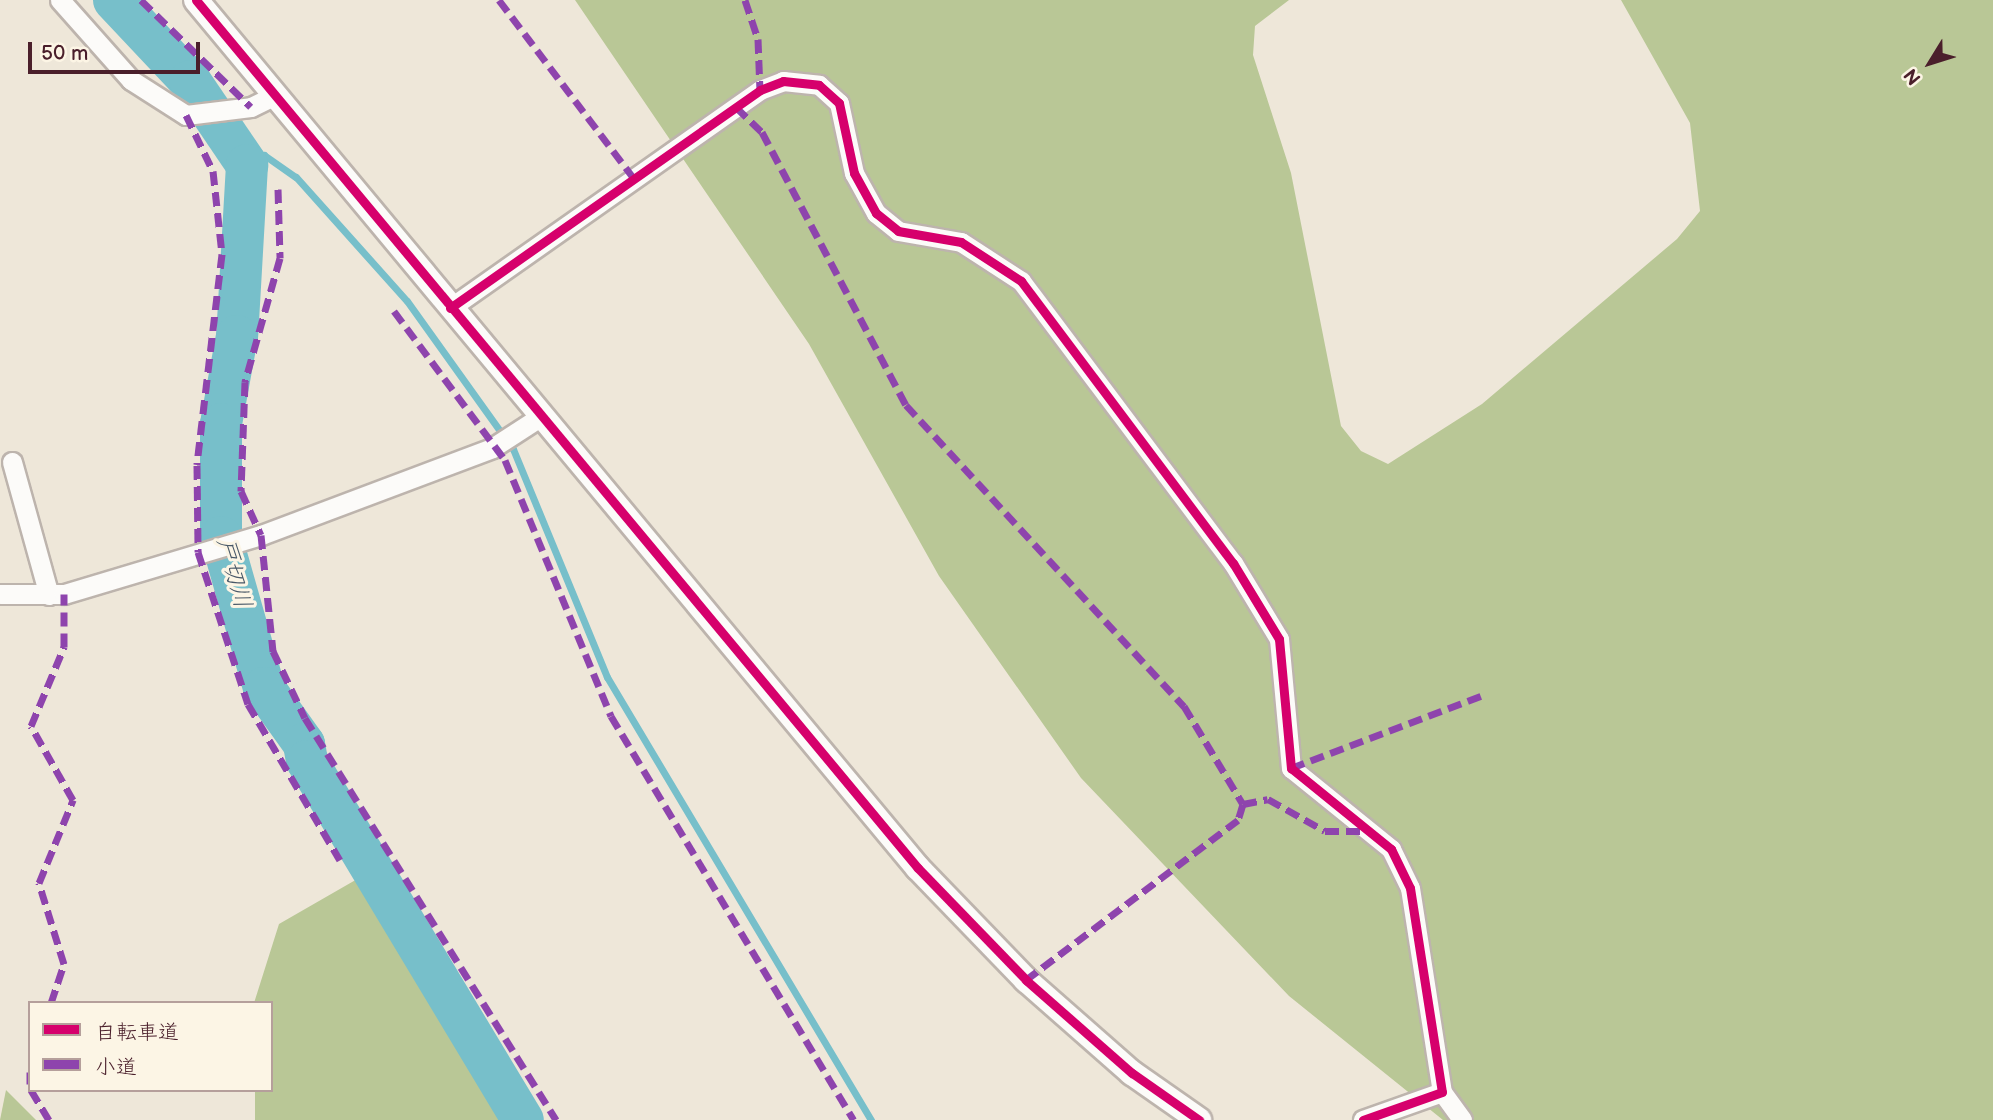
<!DOCTYPE html>
<html>
<head>
<meta charset="utf-8">
<style>
	body { margin:0 }
	#map { position:relative; width:1993px; height:1120px; overflow:hidden; background:#eee7d9; font-family:"Balsamiq Sans","Klee One",sans-serif }
	div>[style] { position:absolute }
	.forest>* { inset:0; background:#b9c796 }
	.stream>* { height:7px; margin:-3.5px; padding:0 3.5px; transform-origin:3.5px; border-radius:3.5px; background:#77bfca }
	.river>* { height:42px; margin:-21px; padding:0 21px; transform-origin:21px; border-radius:21px; background:#77bfca }
	.roads { filter:drop-shadow(2px 0 #bdb4ad) drop-shadow(-2px 0 #bdb4ad) drop-shadow(0 2px #bdb4ad) drop-shadow(0 -2px #bdb4ad) }
	.minor>* { height:19px; margin:-9.5px; padding:0 9.5px; transform-origin:9.5px; border-radius:9.5px; background:#fcfbf9 }
	.tertiary>* { height:24px; margin:-12px; padding:0 12px; transform-origin:12px; border-radius:12px; background:#fcfbf9 }
	.quiet>* { height:7px; margin-top:-3.5px; transform-origin:0; background:repeating-linear-gradient(90deg,#8e44ad 0 14px,transparent 0 21px) }
	.cycleway>* { height:9px; margin:-4.5px; padding:0 4.5px; transform-origin:4.5px; border-radius:4.5px; background:#d6006c }
	span { translate:-50% -50%; white-space:nowrap; text-align:center; line-height:1.15; -webkit-text-stroke:6px #fcf5e5; paint-order:stroke }
	.water-label { font-size:24px; color:#485868; font-style:italic }
	.legend { position:absolute; left:28px; top:1001px; width:245px; height:91px; box-sizing:border-box; background:#fcf5e5; border:2px solid #b59f9b; margin:0; padding:9px 12px; list-style:none; font-size:21px; color:#4a1f2b }
	.legend li { display:flex; align-items:center; gap:14px; height:35px }
	.legend b { width:35px; border:2px solid #b59f9b }
	.north { position:absolute; left:1895px; top:28px; width:70px; height:70px; -webkit-text-stroke:5px #fcf5e5; paint-order:stroke; rotate:232deg; font-size:19px; font-weight:700; line-height:28px; text-align:center; color:#4a1f2b }
	.north::after { content:''; display:block; margin:auto; width:24px; height:32px; background:#4a1f2b; clip-path:polygon(50% 0,100% 100%,50% 72%,0 100%) }
	.scale { position:absolute; left:28px; top:42px; width:172px; height:32px; box-sizing:border-box; border:4px solid #4a1f2b; border-top:0; padding-left:9px; font-size:21px; line-height:24px; white-space:nowrap; color:#4a1f2b; -webkit-text-stroke:5px #fcf5e5; paint-order:stroke }
</style>
</head>
<body>
<div id="map">
	<div class="forest">
		<i style="clip-path:polygon(575px 0,1289px 0,1255px 26px,1253px 55px,1291px 173px,1341px 426px,1361px 451px,1388px 464px,1482px 404px,1677px 239px,1700px 211px,1690px 123px,1621px 0,1993px 0,1993px 1120px,1443px 1120px,1289px 996px,1081px 778px,939px 576px,809px 344px)"></i>
		<i style="clip-path:polygon(359px 878px,500px 1120px,255px 1120px,255px 1090px,271px 1090px,271px 1003px,254px 1003px,279px 924px)"></i>
		<i style="clip-path:polygon(6px 1090px,36px 1120px,0 1120px)"></i>
	</div>
	<div class="stream">
		<i style="left:247px;top:165px;width:20px;rotate:-30deg"></i>
		<i style="left:264px;top:155px;width:39px;rotate:35deg"></i>
		<i style="left:296px;top:177px;width:166px;rotate:48.2deg"></i>
		<i style="left:407px;top:301px;width:182px;rotate:54.4deg"></i>
		<i style="left:513px;top:449px;width:247px;rotate:67.6deg"></i>
		<i style="left:607px;top:677px;width:516px;rotate:59.21deg"></i>
	</div>
	<div class="river">
		<i style="left:114px;top:0;width:111px;rotate:46.8deg"></i>
		<i style="left:190px;top:81px;width:102px;rotate:55.8deg"></i>
		<i style="left:247px;top:165px;width:171px;rotate:93.3deg"></i>
		<i style="left:237px;top:336px;width:89px;rotate:100.3deg"></i>
		<i style="left:221px;top:424px;width:113px;rotate:90deg"></i>
		<i style="left:221px;top:537px;width:157px;rotate:74.1deg"></i>
		<i style="left:264px;top:688px;width:69px;rotate:54.5deg"></i>
		<i style="left:304px;top:744px;width:17px;rotate:80deg"></i>
		<i style="left:307px;top:761px;width:419px;rotate:59deg"></i>
	</div>
	<div class="roads">
		<div class="minor">
			<i style="left:60px;top:0;width:107px;rotate:48.4deg"></i>
			<i style="left:131px;top:80px;width:65px;rotate:32.5deg"></i>
			<i style="left:186px;top:115px;width:65px;rotate:-7deg"></i>
			<i style="left:251px;top:107px;width:25px;rotate:-26deg"></i>
			<i style="left:450px;top:308px;width:379px;rotate:-35.1deg"></i>
			<i style="left:760px;top:90px;width:25px;rotate:-21deg"></i>
			<i style="left:783px;top:81px;width:36px;rotate:6deg"></i>
			<i style="left:819px;top:85px;width:27px;rotate:42deg"></i>
			<i style="left:839px;top:103px;width:72px;rotate:77.9deg"></i>
			<i style="left:854px;top:173px;width:46px;rotate:61.2deg"></i>
			<i style="left:876px;top:213px;width:28px;rotate:39deg"></i>
			<i style="left:898px;top:231px;width:64px;rotate:9.9deg"></i>
			<i style="left:961px;top:242px;width:72px;rotate:33deg"></i>
			<i style="left:1021px;top:281px;width:353px;rotate:53.1deg"></i>
			<i style="left:1233px;top:563px;width:89px;rotate:58.8deg"></i>
			<i style="left:1279px;top:639px;width:130px;rotate:84.7deg"></i>
			<i style="left:1291px;top:768px;width:129px;rotate:39deg"></i>
			<i style="left:1391px;top:849px;width:43px;rotate:64deg"></i>
			<i style="left:1410px;top:888px;width:206px;rotate:81.1deg"></i>
			<i style="left:1442px;top:1092px;width:84px;rotate:160.5deg"></i>
			<i style="left:12px;top:462px;width:138px;rotate:74.5deg"></i>
			<i style="left:0;top:594px;width:64px"></i>
			<i style="left:64px;top:594px;width:206px;rotate:-16.7deg"></i>
			<i style="left:261px;top:535px;width:247px;rotate:-20.6deg"></i>
			<i style="left:492px;top:448px;width:57px;rotate:-32.9deg"></i>
			<i style="left:1442px;top:1092px;width:34px;rotate:54deg"></i>
		</div>
		<div class="tertiary">
			<i style="left:196px;top:0;width:1129px;rotate:50.25deg"></i>
			<i style="left:918px;top:868px;width:156px;rotate:46deg"></i>
			<i style="left:1026px;top:980px;width:141px;rotate:41.3deg"></i>
			<i style="left:1132px;top:1073px;width:82px;rotate:35deg"></i>
		</div>
	</div>
	<div class="quiet">
		<i style="left:141px;top:0;width:153px;rotate:44.2deg"></i>
		<i style="left:499px;top:0;width:226px;rotate:52.9deg"></i>
		<i style="left:745px;top:0;width:41px;rotate:71.6deg"></i>
		<i style="left:758px;top:39px;width:51px;rotate:87.8deg"></i>
		<i style="left:736px;top:107px;width:36px;rotate:44deg"></i>
		<i style="left:762px;top:132px;width:309px;rotate:62.2deg"></i>
		<i style="left:906px;top:405px;width:410px;rotate:47.3deg"></i>
		<i style="left:1184px;top:706px;width:114px;rotate:59deg"></i>
		<i style="left:1243px;top:804px;width:17px;rotate:107deg"></i>
		<i style="left:1238px;top:820px;width:266px;rotate:143deg"></i>
		<i style="left:186px;top:115px;width:62px;rotate:64.3deg"></i>
		<i style="left:213px;top:171px;width:83px;rotate:83.8deg"></i>
		<i style="left:222px;top:254px;width:212px;rotate:96.8deg"></i>
		<i style="left:197px;top:465px;width:87px;rotate:89.3deg"></i>
		<i style="left:198px;top:552px;width:160px;rotate:71.8deg"></i>
		<i style="left:248px;top:704px;width:181px;rotate:59.5deg"></i>
		<i style="left:278px;top:189px;width:69px;rotate:88.3deg"></i>
		<i style="left:280px;top:258px;width:129px;rotate:105.8deg"></i>
		<i style="left:245px;top:382px;width:109px;rotate:92.1deg"></i>
		<i style="left:241px;top:491px;width:48px;rotate:65.6deg"></i>
		<i style="left:261px;top:535px;width:117px;rotate:84.1deg"></i>
		<i style="left:273px;top:651px;width:74px;rotate:64.5deg"></i>
		<i style="left:305px;top:718px;width:474px;rotate:58deg"></i>
		<i style="left:394px;top:311px;width:186px;rotate:53.3deg"></i>
		<i style="left:505px;top:460px;width:277px;rotate:67.5deg"></i>
		<i style="left:611px;top:716px;width:471px;rotate:59deg"></i>
		<i style="left:1291px;top:768px;width:205px;rotate:-20.8deg"></i>
		<i style="left:1243px;top:804px;width:25px;rotate:-11deg"></i>
		<i style="left:1268px;top:799px;width:65px;rotate:29.3deg"></i>
		<i style="left:1325px;top:831px;width:42px"></i>
		<i style="left:51px;top:1003px;width:41px;rotate:-71.6deg"></i>
		<i style="left:64px;top:964px;width:85px;rotate:-107.2deg"></i>
		<i style="left:39px;top:883px;width:90px;rotate:-67.7deg"></i>
		<i style="left:73px;top:800px;width:85px;rotate:-119.6deg"></i>
		<i style="left:31px;top:726px;width:86px;rotate:-67.3deg"></i>
		<i style="left:64px;top:647px;width:53px;rotate:-90deg"></i>
		<i style="left:30px;top:1072px;width:12px;rotate:90deg"></i>
		<i style="left:31px;top:1090px;width:35px;rotate:59deg"></i>
	</div>
	<div class="cycleway">
		<i style="left:196px;top:0;width:1129px;rotate:50.25deg"></i>
		<i style="left:918px;top:868px;width:156px;rotate:46deg"></i>
		<i style="left:1026px;top:980px;width:141px;rotate:41.3deg"></i>
		<i style="left:1132px;top:1073px;width:82px;rotate:35deg"></i>
		<i style="left:450px;top:308px;width:379px;rotate:-35.1deg"></i>
		<i style="left:760px;top:90px;width:25px;rotate:-21deg"></i>
		<i style="left:783px;top:81px;width:36px;rotate:6deg"></i>
		<i style="left:819px;top:85px;width:27px;rotate:42deg"></i>
		<i style="left:839px;top:103px;width:72px;rotate:77.9deg"></i>
		<i style="left:854px;top:173px;width:46px;rotate:61.2deg"></i>
		<i style="left:876px;top:213px;width:28px;rotate:39deg"></i>
		<i style="left:898px;top:231px;width:64px;rotate:9.9deg"></i>
		<i style="left:961px;top:242px;width:72px;rotate:33deg"></i>
		<i style="left:1021px;top:281px;width:353px;rotate:53.1deg"></i>
		<i style="left:1233px;top:563px;width:89px;rotate:58.8deg"></i>
		<i style="left:1279px;top:639px;width:130px;rotate:84.7deg"></i>
		<i style="left:1291px;top:768px;width:129px;rotate:39deg"></i>
		<i style="left:1391px;top:849px;width:43px;rotate:64deg"></i>
		<i style="left:1410px;top:888px;width:206px;rotate:81.1deg"></i>
		<i style="left:1442px;top:1092px;width:84px;rotate:160.5deg"></i>
	</div>
	<div class="water-label">
		<span style="left:234px;top:573px;rotate:75deg">戸切川</span>
	</div>
	<ul class="legend">
	<li><b style="height:9px;background:#d6006c"></b>自転車道</li>
	<li><b style="height:9px;background:#8e44ad"></b>小道</li>
	</ul>
	<div class="north">N</div>
	<div class="scale">50 m</div>
</div>
</body>
</html>
